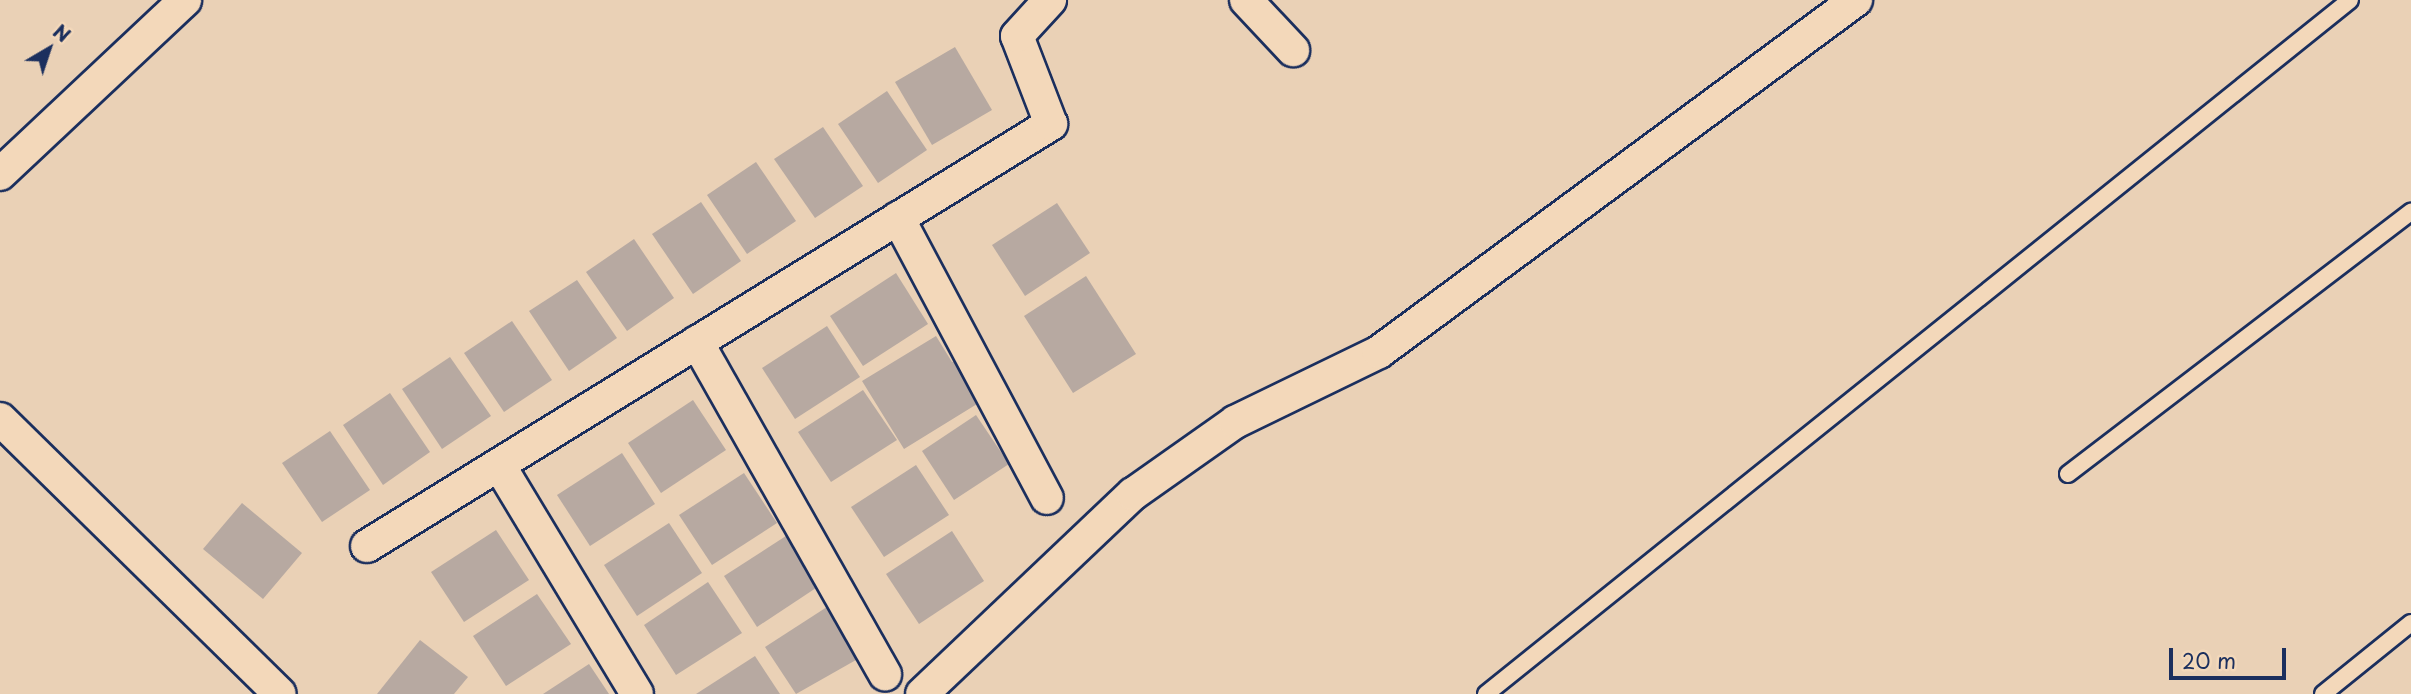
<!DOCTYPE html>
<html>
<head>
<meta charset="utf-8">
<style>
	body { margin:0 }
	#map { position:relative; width:2411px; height:694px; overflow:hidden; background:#ead1b6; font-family:"Playpen Sans",sans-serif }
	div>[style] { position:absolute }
	.building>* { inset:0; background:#b7a9a1 }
	.roads { filter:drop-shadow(2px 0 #1b2f5e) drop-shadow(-2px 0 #1b2f5e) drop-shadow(0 2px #1b2f5e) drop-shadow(0 -2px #1b2f5e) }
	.lane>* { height:16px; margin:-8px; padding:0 8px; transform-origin:8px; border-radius:8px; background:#f3d8ba }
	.street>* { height:32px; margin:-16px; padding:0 16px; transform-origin:16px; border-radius:16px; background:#f3d8ba }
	span { translate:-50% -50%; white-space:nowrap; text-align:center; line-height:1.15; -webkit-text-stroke:6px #f3d8ba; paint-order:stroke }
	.north { position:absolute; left:14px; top:14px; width:70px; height:70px; -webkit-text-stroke:5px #f3d8ba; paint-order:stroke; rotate:39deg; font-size:19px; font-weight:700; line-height:28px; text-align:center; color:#1b2f5e }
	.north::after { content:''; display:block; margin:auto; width:24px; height:32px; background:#1b2f5e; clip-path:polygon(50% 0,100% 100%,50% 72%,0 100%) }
	.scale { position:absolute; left:2169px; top:648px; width:117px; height:32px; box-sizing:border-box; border:4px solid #1b2f5e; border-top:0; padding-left:9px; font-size:21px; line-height:24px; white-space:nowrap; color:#1b2f5e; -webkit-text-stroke:5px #f3d8ba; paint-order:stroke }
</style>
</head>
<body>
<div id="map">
	<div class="building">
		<i style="clip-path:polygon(955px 47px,992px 110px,932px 145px,895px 82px)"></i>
		<i style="clip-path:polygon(887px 91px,927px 150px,878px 183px,838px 124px)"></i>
		<i style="clip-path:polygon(823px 127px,863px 186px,815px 218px,774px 159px)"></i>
		<i style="clip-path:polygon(756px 162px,796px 221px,747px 254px,707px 195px)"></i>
		<i style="clip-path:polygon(701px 202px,741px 261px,693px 294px,652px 234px)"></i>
		<i style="clip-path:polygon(1057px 203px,1090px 253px,1025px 296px,992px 245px)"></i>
		<i style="clip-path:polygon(634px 239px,674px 298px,627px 331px,586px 272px)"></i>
		<i style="clip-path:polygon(896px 273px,928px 324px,863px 366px,830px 316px)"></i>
		<i style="clip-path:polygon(1086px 276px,1136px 354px,1073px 393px,1024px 316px)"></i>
		<i style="clip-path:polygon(577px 280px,617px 338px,569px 371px,529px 311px)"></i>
		<i style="clip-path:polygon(512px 321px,552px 380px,504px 412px,464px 353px)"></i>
		<i style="clip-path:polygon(827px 326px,860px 377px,795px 419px,762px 368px)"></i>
		<i style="clip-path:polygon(936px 336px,952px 362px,967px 358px,990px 396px,904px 449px,862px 381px)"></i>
		<i style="clip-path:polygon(450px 357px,491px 416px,442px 449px,402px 389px)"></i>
		<i style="clip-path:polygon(863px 390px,897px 440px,831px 482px,798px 432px)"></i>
		<i style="clip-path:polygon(390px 393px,430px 452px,383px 485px,343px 425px)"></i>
		<i style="clip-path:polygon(693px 400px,726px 450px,661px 493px,628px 443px)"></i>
		<i style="clip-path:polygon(976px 415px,1009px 464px,954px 500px,922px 451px)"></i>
		<i style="clip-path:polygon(330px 431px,370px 490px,322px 522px,282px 463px)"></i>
		<i style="clip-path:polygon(622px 453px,655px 504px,590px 546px,557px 495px)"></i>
		<i style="clip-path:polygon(916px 465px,949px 515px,884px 557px,851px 507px)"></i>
		<i style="clip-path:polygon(744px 473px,777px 523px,712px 565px,679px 515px)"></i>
		<i style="clip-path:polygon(242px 503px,302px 553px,263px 599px,203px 549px)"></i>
		<i style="clip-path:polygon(669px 523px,702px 573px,637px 616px,604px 565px)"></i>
		<i style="clip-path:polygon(496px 530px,529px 580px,464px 622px,431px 572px)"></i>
		<i style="clip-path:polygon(952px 531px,984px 581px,919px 624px,886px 574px)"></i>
		<i style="clip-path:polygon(789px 534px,822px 584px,757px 627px,724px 576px)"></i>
		<i style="clip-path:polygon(708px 582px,742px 633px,676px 675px,644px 625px)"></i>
		<i style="clip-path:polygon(537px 594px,571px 644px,506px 686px,473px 636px)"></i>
		<i style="clip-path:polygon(830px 605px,863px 656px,796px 694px,765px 647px)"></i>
		<i style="clip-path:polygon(420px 640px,468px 677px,454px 694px,377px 694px)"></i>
		<i style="clip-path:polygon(755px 656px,780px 694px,696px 694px)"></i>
		<i style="clip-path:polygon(589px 664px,609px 694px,543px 694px)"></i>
	</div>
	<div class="roads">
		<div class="lane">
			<i style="left:2068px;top:474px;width:432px;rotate:-37.4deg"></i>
			<i style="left:1486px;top:694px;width:1108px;rotate:-38.77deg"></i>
			<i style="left:2323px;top:694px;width:113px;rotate:-38.9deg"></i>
		</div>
		<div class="street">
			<i style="left:1246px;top:0;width:69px;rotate:46.8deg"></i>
			<i style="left:0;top:174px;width:254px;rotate:-43.2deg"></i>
			<i style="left:898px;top:218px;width:317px;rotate:62deg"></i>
			<i style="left:697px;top:342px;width:382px;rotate:60.5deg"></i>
			<i style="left:0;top:419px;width:392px;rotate:44.5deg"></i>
			<i style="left:499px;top:465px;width:267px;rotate:58.9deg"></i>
			<i style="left:367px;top:546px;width:804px;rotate:-31.67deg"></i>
			<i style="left:1051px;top:124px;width:94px;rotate:-111.1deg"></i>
			<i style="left:1017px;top:36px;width:49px;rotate:-47.5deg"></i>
			<i style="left:922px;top:694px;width:291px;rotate:-43.5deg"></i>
			<i style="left:1133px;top:494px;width:125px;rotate:-35.2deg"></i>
			<i style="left:1235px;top:422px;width:160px;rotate:-25.9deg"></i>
			<i style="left:1379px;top:352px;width:593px;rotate:-36.43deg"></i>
		</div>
	</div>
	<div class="north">N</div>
	<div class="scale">20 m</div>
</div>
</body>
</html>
